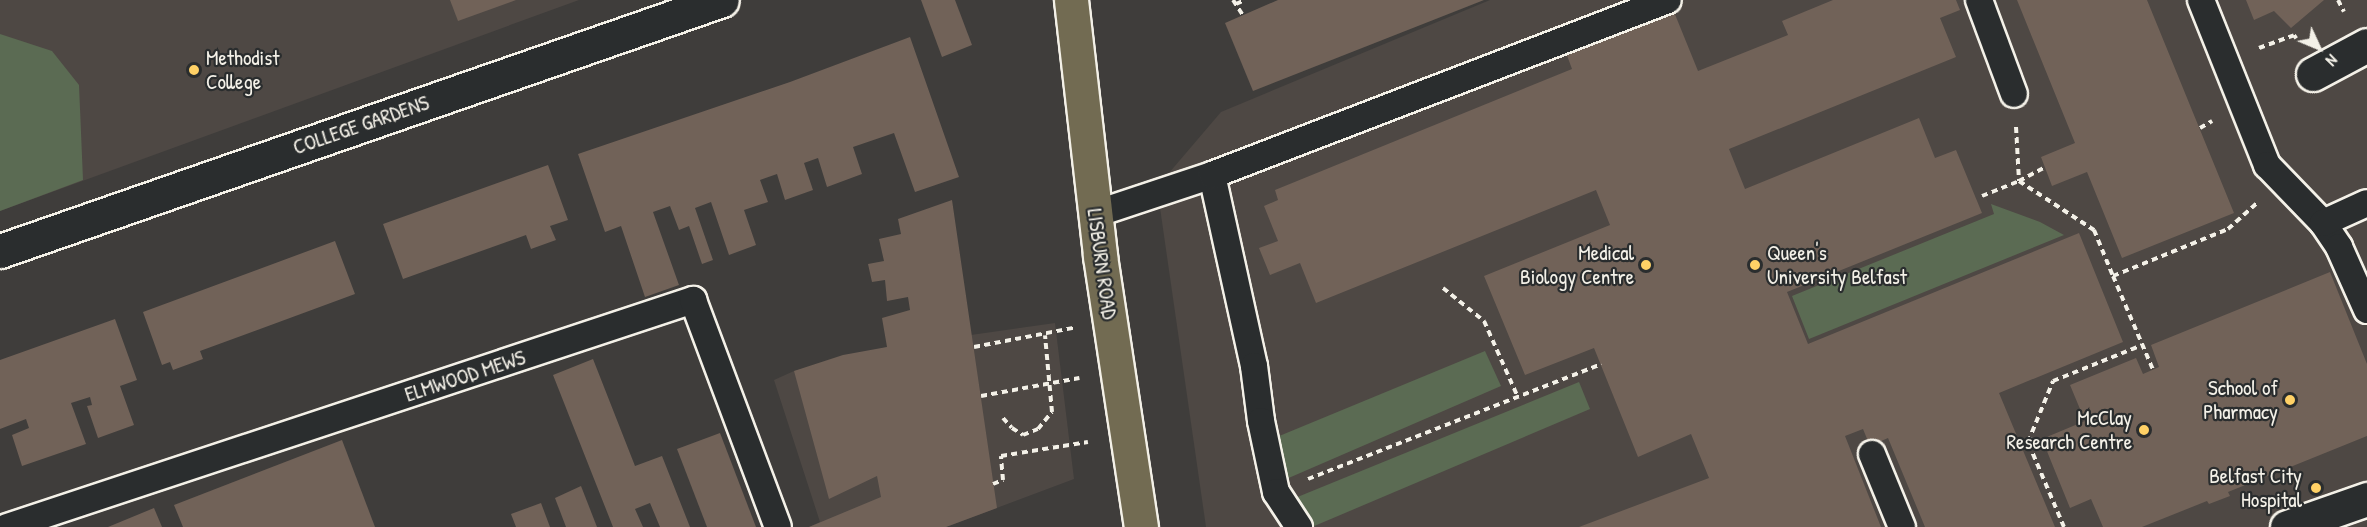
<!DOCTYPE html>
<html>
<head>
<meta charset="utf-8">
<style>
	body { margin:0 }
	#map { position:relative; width:2367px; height:527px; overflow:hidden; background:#3f3d3b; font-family:"Patrick Hand",sans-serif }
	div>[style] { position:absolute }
	.built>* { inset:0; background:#4e4844 }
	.green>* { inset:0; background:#5b6b53 }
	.building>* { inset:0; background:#716258 }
	.path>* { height:4px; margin-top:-2px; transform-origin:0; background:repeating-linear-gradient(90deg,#f4f1e8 0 6px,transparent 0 10.5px) }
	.roads { filter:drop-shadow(2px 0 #f4f1e8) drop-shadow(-2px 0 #f4f1e8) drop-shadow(0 2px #f4f1e8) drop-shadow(0 -2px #f4f1e8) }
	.lane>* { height:26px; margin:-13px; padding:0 13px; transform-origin:13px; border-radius:13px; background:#2a2d2e }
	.street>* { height:33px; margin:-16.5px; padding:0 16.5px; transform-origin:16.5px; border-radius:16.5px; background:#2a2d2e }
	.primary>* { height:33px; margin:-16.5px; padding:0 16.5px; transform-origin:16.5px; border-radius:16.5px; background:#726b52 }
	.dots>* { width:16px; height:16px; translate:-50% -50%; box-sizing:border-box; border:3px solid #2a2d2e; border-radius:50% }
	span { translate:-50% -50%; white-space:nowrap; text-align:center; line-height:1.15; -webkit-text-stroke:4.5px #2a2d2e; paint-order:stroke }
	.poi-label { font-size:21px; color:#f4f1e8 }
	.left { translate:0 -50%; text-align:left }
	.right { translate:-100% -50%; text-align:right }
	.street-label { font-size:21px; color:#f4f1e8 }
	.north { position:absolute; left:2289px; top:18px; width:60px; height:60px; -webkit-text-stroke:4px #2a2d2e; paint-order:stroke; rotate:134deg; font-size:16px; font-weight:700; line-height:24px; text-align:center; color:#f4f1e8 }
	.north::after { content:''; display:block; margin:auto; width:21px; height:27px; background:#f4f1e8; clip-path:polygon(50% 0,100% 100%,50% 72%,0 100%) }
</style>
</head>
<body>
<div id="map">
	<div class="built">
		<i style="clip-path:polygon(0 0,579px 0,0 211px)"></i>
		<i style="clip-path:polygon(1490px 0,2367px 0,2367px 527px,1206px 527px,1157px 187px,1221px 112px)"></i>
		<i style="clip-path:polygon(1055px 323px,1074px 479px,946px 527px,809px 527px,820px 522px,774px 380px,794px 371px,887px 347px)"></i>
	</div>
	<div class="green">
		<i style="clip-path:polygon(0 34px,52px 51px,79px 85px,83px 180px,0 211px)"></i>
		<i style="clip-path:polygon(1991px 204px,2040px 222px,2064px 235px,1809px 339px,1792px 296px,1994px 214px)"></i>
		<i style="clip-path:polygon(1485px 351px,1501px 386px,1284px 480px,1272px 439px)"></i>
		<i style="clip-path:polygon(1579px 382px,1590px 409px,1312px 527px,1295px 498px)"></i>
	</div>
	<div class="building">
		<i style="clip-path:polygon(450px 0,516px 0,458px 21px)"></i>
		<i style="clip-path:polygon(921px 0,955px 0,972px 45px,942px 57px)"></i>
		<i style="clip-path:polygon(1278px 0,1484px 0,1253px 91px,1225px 23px)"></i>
		<i style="clip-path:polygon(1833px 0,1956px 0,1960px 10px,1940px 18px,1956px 57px,1729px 149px,1745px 189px,1919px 118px,1935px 158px,1956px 150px,1982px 213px,1787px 292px,1808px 344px,2079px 233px,2123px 342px,1999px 393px,2055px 527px,1925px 527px,1888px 438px,1870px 446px,1863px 429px,1845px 436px,1881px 527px,1579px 527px,1709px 478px,1691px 434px,1638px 457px,1594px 348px,1525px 375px,1484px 276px,1610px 225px,1596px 190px,1316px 303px,1300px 263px,1270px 275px,1259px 248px,1278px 241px,1264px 206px,1278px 200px,1275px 190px,1572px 69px,1565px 50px,1672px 7px,1698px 71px,1788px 35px,1782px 21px)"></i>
		<i style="clip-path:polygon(2017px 0,2147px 0,2234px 213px,2122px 258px,2087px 172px,2052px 186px,2041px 157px,2075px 143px)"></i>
		<i style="clip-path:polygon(2246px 0,2324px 0,2291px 28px,2274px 11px,2254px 20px)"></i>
		<i style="clip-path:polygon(910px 37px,959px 177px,915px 192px,894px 133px,853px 147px,862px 174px,827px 187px,818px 158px,804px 163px,813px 190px,785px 200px,777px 174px,760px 180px,768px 202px,744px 210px,756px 245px,729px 255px,711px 202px,695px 208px,713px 260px,702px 264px,689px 226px,679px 230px,670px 206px,653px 212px,679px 285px,645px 297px,621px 226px,605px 232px,578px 154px,790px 82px)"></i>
		<i style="clip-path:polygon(548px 165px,568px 220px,550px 226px,556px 240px,531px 249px,526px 235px,403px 279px,383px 224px)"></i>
		<i style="clip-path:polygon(952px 200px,997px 508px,946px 527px,809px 527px,881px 497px,877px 476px,829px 499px,794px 371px,843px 355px,887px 347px,882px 318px,910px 310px,908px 297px,887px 301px,885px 280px,872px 282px,868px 264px,884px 261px,879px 239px,901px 234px,898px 219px)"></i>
		<i style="clip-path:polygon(335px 241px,355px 294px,200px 351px,203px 359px,173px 370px,170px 362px,162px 365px,143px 312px)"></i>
		<i style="clip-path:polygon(2330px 272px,2367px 364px,2367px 436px,2228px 492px,2230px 496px,2209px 504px,2207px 501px,2142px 527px,2103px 527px,2091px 499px,2070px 508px,2042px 439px,2085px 421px,2070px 385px,2136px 358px,2143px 374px,2159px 367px,2151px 345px)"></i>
		<i style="clip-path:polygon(115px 319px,137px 380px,120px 386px,134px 425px,98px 438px,87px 406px,92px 405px,90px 397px,71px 403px,86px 444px,22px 466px,12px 435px,29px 428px,26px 419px,0 429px,0 360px)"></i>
		<i style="clip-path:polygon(593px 359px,635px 466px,662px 456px,690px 527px,660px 527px,650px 503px,635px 509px,643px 527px,613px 527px,553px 375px)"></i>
		<i style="clip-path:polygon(720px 433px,756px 527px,707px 527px,677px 449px)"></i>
		<i style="clip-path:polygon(342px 440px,375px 527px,183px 527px,174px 505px)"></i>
		<i style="clip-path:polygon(581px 486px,597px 527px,566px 527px,555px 498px)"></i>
		<i style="clip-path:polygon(541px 503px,550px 527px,516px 527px,511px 514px)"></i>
		<i style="clip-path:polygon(154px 508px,162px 527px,108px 527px)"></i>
	</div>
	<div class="path">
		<i style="left:1233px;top:0;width:17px;rotate:57deg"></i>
		<i style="left:2338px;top:0;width:13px;rotate:63deg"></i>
		<i style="left:1236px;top:4px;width:10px;rotate:-24deg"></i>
		<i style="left:2259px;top:48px;width:37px;rotate:-20deg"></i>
		<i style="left:2294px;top:35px;width:4px;rotate:56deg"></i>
		<i style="left:2016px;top:127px;width:54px;rotate:86.8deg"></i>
		<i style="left:2019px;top:181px;width:30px;rotate:-28deg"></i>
		<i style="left:2200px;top:128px;width:14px;rotate:-30deg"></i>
		<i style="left:1982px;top:196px;width:40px;rotate:-22deg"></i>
		<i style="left:2019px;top:181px;width:90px;rotate:33.2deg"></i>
		<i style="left:2094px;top:230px;width:50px;rotate:67.6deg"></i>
		<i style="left:2113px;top:276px;width:124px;rotate:-22.2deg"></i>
		<i style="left:2228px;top:229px;width:39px;rotate:-42deg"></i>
		<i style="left:2113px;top:276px;width:102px;rotate:66.9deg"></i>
		<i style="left:1443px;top:288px;width:53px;rotate:38.8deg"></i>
		<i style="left:1484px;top:321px;width:81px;rotate:66deg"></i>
		<i style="left:974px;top:347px;width:101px;rotate:-10.9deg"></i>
		<i style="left:981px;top:396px;width:100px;rotate:-10.4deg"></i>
		<i style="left:1003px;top:418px;width:13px;rotate:48deg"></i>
		<i style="left:1012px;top:428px;width:13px;rotate:32deg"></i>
		<i style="left:1023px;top:435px;width:16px;rotate:-22deg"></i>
		<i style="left:1038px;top:429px;width:22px;rotate:-51deg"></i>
		<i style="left:1052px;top:412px;width:77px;rotate:-95.2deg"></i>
		<i style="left:1308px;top:479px;width:315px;rotate:-21.4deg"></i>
		<i style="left:993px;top:484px;width:11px;rotate:-22deg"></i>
		<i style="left:1003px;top:480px;width:24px;rotate:-95deg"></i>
		<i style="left:1001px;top:456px;width:88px;rotate:-9.1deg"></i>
		<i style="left:2064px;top:527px;width:92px;rotate:-113deg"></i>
		<i style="left:2028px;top:442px;width:66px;rotate:-67.7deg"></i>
		<i style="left:2053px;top:381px;width:96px;rotate:-22deg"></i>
	</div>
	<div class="roads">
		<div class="lane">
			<i style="left:1979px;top:0;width:100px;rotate:69.6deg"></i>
			<i style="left:2201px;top:0;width:178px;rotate:68.2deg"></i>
			<i style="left:2267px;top:165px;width:81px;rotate:46deg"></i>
			<i style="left:2323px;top:223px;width:29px;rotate:56deg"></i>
			<i style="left:2339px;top:247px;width:69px;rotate:66deg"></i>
			<i style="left:1212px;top:175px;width:196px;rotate:77.6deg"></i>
			<i style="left:1254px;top:366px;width:55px;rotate:82.7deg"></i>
			<i style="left:1261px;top:421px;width:73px;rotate:78.1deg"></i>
			<i style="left:1276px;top:492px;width:42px;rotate:56.7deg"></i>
			<i style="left:1095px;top:214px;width:123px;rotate:-18.4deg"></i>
			<i style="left:1212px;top:175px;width:488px;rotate:-21deg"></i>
			<i style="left:2323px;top:223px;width:48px;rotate:-24.4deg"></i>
			<i style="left:1872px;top:454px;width:79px;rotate:67.7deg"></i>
			<i style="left:7px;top:527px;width:723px;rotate:-18.31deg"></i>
			<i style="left:693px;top:300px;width:242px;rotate:69.5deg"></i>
		</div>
		<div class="street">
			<i style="left:2313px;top:74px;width:61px;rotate:-28.2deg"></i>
			<i style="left:0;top:251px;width:764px;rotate:-19.17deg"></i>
			<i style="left:2287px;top:527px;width:85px;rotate:-19.3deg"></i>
		</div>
		<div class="primary">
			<i style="left:1071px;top:0;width:258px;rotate:83.5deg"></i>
			<i style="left:1100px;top:256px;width:274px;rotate:81.4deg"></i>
		</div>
	</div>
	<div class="dots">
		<i style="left:194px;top:70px;background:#ffd166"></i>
		<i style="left:1646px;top:265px;background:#ffd166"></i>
		<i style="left:1755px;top:265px;background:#ffd166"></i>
		<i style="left:2290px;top:400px;background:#ffd166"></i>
		<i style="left:2144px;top:430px;background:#ffd166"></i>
		<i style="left:2316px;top:488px;background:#ffd166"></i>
	</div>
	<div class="poi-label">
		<span class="left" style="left:206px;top:70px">Methodist<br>College</span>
		<span class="right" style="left:1634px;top:265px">Medical<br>Biology Centre</span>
		<span class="left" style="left:1767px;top:265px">Queen's<br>University Belfast</span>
		<span class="right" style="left:2278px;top:400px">School of<br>Pharmacy</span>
		<span class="right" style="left:2132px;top:430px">McClay<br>Research Centre</span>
		<span class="right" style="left:2302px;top:488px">Belfast City<br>Hospital</span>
	</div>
	<div class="street-label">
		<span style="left:361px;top:125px;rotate:-19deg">COLLEGE GARDENS</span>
		<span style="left:1102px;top:264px;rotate:82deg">LISBURN ROAD</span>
		<span style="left:465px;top:376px;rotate:-18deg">ELMWOOD MEWS</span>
	</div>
	<div class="north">N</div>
</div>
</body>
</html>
